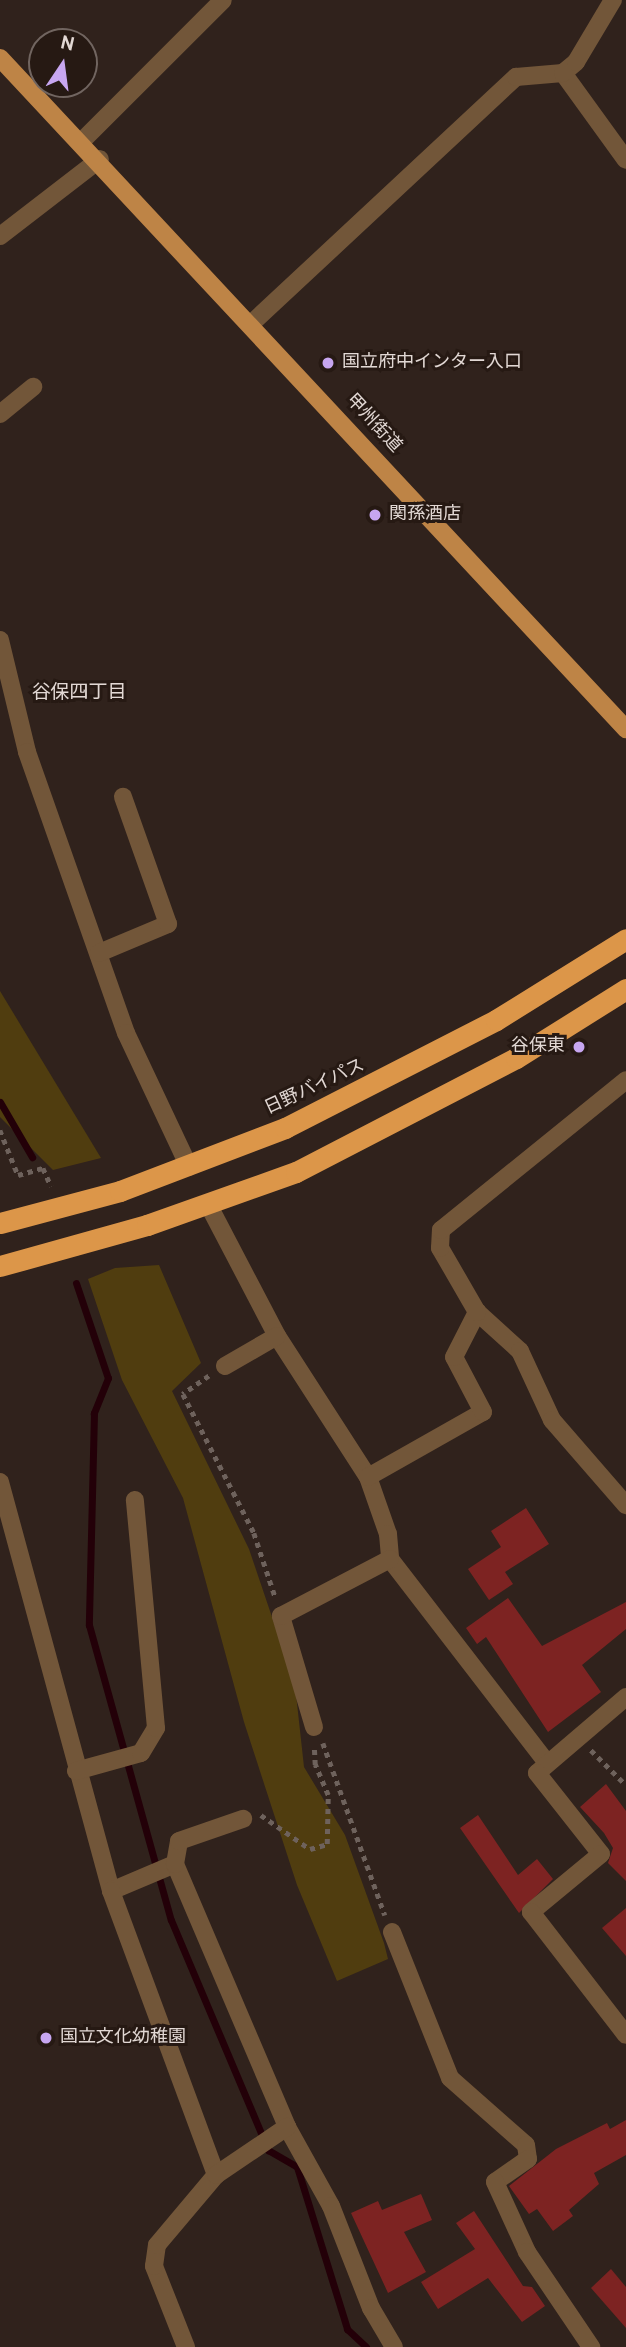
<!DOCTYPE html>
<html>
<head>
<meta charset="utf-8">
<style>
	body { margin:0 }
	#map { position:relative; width:626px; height:2347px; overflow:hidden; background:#30221c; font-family:Overpass,"Noto Sans JP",sans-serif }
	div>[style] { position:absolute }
	.green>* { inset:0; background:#503d0f }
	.stream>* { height:7px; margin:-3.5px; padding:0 3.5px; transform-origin:3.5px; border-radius:3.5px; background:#230008 }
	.building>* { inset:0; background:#7d2322 }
	.path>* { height:4.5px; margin-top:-2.25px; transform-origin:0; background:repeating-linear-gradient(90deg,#6e625c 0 5px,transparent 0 10px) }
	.minor>* { height:18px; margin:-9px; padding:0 9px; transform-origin:9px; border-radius:9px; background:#725639 }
	.major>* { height:18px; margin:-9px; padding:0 9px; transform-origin:9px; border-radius:9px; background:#be8446 }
	.highway>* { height:21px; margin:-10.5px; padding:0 10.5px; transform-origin:10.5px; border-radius:10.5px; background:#dc9649 }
	.dots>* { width:19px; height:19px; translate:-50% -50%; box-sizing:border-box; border:4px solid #261913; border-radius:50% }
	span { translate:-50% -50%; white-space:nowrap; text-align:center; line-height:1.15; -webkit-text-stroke:6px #261913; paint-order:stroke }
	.poi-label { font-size:18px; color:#e2d8d4 }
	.left { translate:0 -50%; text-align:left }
	.right { translate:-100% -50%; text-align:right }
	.street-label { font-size:18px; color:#e2d8d4 }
	.neighbourhood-label { font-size:19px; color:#e2d8d4 }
	.north { position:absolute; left:28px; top:28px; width:70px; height:70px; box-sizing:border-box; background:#261913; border:2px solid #716560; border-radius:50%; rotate:13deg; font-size:19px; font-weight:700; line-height:28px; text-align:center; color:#e2d8d4 }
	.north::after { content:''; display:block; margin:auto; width:24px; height:32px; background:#c7a6f0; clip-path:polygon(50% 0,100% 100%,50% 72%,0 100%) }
</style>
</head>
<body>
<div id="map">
	<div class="green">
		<i style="clip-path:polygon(0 991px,101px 1158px,53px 1170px,0 1117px)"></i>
		<i style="clip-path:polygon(159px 1265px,201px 1363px,172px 1391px,249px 1549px,295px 1685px,304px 1767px,345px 1835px,384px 1943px,388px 1959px,337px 1981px,297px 1885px,244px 1722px,183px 1498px,122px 1380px,88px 1279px,115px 1268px)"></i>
	</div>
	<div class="stream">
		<i style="left:0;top:1102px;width:64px;rotate:59.8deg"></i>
		<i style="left:76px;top:1283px;width:100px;rotate:71.4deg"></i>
		<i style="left:108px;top:1378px;width:38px;rotate:112deg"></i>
		<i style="left:94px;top:1413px;width:212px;rotate:91.4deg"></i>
		<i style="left:89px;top:1625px;width:306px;rotate:74.5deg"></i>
		<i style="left:171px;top:1920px;width:250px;rotate:67.1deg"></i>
		<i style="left:268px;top:2150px;width:34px;rotate:30deg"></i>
		<i style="left:297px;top:2167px;width:170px;rotate:72.8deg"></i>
		<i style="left:347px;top:2329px;width:26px;rotate:43deg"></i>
	</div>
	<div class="building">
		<i style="clip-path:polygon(526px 1508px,549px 1544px,505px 1572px,513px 1584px,489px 1600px,468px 1569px,501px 1547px,491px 1531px)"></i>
		<i style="clip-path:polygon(508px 1598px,542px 1646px,626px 1602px,626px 1629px,582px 1665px,601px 1692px,548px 1732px,486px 1637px,477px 1644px,466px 1628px)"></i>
		<i style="clip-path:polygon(606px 1784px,626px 1811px,626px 1881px,608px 1863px,613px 1848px,604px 1833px,580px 1807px)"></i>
		<i style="clip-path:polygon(478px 1815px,518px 1875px,537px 1859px,553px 1879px,519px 1913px,460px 1828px)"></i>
		<i style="clip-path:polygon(626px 1908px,626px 1956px,602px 1928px)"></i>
		<i style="clip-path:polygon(626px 2120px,626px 2155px,594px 2173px,599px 2184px,569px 2210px,573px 2216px,553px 2231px,537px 2209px,529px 2214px,509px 2186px,556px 2149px,607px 2123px,610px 2129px)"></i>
		<i style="clip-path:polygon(421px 2194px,432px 2220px,404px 2232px,426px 2272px,388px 2293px,351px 2213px,378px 2201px,382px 2210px)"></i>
		<i style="clip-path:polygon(474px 2211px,523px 2286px,532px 2287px,545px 2306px,522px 2322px,488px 2278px,438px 2309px,421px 2282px,475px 2249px,456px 2223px)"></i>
		<i style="clip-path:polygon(611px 2269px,626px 2287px,626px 2328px,591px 2288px)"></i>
	</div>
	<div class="path">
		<i style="left:0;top:1130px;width:48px;rotate:68.2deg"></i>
		<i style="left:18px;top:1175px;width:26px;rotate:-16deg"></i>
		<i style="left:43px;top:1168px;width:20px;rotate:66deg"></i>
		<i style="left:209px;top:1376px;width:32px;rotate:145deg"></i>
		<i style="left:183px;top:1394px;width:156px;rotate:62.9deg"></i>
		<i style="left:254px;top:1533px;width:66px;rotate:71.6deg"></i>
		<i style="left:323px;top:1743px;width:183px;rotate:70.2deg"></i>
		<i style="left:591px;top:1750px;width:49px;rotate:45deg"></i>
		<i style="left:261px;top:1815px;width:60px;rotate:34.8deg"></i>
		<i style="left:310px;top:1849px;width:18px;rotate:-16deg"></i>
		<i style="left:327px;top:1844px;width:49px;rotate:-88.8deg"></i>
		<i style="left:328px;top:1795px;width:33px;rotate:-113deg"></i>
		<i style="left:315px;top:1765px;width:20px;rotate:-93deg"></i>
	</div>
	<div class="minor">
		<i style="left:563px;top:73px;width:107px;rotate:54.1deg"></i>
		<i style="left:82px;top:141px;width:199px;rotate:-45deg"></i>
		<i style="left:0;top:236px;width:126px;rotate:-37.6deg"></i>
		<i style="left:252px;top:323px;width:361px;rotate:-43deg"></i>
		<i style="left:516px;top:77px;width:47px;rotate:-4.9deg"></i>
		<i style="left:563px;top:73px;width:17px;rotate:-40deg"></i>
		<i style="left:576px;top:62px;width:72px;rotate:-59.2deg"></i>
		<i style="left:0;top:414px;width:43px;rotate:-39.3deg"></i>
		<i style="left:0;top:640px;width:115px;rotate:76.4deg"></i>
		<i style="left:27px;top:752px;width:298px;rotate:70.6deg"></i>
		<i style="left:126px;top:1033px;width:148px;rotate:64.8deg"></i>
		<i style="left:99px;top:953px;width:75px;rotate:-22.8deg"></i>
		<i style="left:168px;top:924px;width:135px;rotate:-109.5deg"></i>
		<i style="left:208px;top:1204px;width:149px;rotate:62.4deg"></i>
		<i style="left:277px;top:1336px;width:168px;rotate:57.2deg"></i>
		<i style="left:368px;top:1477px;width:60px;rotate:70.7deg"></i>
		<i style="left:388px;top:1534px;width:25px;rotate:85deg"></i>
		<i style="left:390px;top:1559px;width:257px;rotate:52.4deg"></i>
		<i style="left:477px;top:1312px;width:58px;rotate:42.2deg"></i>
		<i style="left:520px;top:1351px;width:76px;rotate:65.1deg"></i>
		<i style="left:552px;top:1420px;width:113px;rotate:49deg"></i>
		<i style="left:225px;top:1366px;width:60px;rotate:-30deg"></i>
		<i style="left:368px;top:1477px;width:132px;rotate:-29.5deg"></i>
		<i style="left:483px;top:1412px;width:62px;rotate:-117.8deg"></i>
		<i style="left:454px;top:1357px;width:51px;rotate:-62.9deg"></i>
		<i style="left:477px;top:1312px;width:74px;rotate:-120deg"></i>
		<i style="left:440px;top:1248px;width:18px;rotate:-87deg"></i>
		<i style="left:441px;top:1230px;width:238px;rotate:-39deg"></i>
		<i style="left:0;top:1482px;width:424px;rotate:74.8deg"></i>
		<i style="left:111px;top:1891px;width:69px;rotate:-22.9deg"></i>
		<i style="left:175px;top:1864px;width:286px;rotate:66.9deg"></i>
		<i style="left:287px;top:2127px;width:90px;rotate:60.9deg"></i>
		<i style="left:331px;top:2206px;width:110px;rotate:68.6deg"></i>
		<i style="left:371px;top:2308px;width:45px;rotate:59.5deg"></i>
		<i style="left:626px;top:1697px;width:117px;rotate:139.5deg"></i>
		<i style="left:537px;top:1773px;width:103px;rotate:51.7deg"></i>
		<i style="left:601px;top:1854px;width:91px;rotate:140.4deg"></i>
		<i style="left:531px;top:1912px;width:155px;rotate:52.3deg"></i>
		<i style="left:314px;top:1727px;width:116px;rotate:-106.6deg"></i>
		<i style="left:281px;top:1616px;width:123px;rotate:-27.6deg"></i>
		<i style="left:76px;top:1771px;width:67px;rotate:-15.5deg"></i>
		<i style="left:141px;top:1753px;width:29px;rotate:-59deg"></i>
		<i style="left:156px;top:1728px;width:229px;rotate:-95.3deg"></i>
		<i style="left:175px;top:1864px;width:23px;rotate:-80deg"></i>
		<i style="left:179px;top:1841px;width:68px;rotate:-19deg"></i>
		<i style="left:111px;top:1891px;width:303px;rotate:69.7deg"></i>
		<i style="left:392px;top:1932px;width:157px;rotate:68.3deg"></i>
		<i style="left:450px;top:2078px;width:101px;rotate:41.4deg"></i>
		<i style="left:526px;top:2145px;width:14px;rotate:82deg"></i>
		<i style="left:528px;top:2159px;width:40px;rotate:145.1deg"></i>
		<i style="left:495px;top:2182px;width:77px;rotate:65.4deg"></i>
		<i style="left:527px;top:2252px;width:115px;rotate:56deg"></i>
		<i style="left:186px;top:2347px;width:87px;rotate:-111.6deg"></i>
		<i style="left:154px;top:2266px;width:21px;rotate:-82deg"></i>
		<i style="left:157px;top:2245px;width:92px;rotate:-49.9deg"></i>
		<i style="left:216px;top:2175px;width:86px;rotate:-34.1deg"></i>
	</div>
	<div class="major">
		<i style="left:0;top:58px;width:918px;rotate:46.99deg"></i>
	</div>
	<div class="highway">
		<i style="left:0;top:1223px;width:124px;rotate:-14.9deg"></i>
		<i style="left:120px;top:1191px;width:177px;rotate:-20.9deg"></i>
		<i style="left:285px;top:1128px;width:237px;rotate:-27.1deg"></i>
		<i style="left:496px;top:1020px;width:153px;rotate:-31.9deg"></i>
		<i style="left:0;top:1266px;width:153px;rotate:-15.6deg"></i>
		<i style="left:147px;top:1225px;width:158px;rotate:-19.6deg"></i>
		<i style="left:296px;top:1172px;width:248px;rotate:-27.4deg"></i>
		<i style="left:516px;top:1058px;width:130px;rotate:-32.1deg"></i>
	</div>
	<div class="dots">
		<i style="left:328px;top:363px;background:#c7a6f0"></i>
		<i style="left:375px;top:515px;background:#c7a6f0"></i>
		<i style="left:579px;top:1047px;background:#c7a6f0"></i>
		<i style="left:46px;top:2038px;background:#c7a6f0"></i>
	</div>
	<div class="poi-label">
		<span class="left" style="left:342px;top:363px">国立府中インター入口</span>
		<span class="left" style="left:389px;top:515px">関孫酒店</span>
		<span class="right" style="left:565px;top:1047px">谷保東</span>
		<span class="left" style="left:60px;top:2038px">国立文化幼稚園</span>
	</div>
	<div class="street-label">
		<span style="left:373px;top:424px;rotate:47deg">甲州街道</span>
		<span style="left:315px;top:1088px;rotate:-25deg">日野バイパス</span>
	</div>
	<div class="neighbourhood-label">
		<span style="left:79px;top:694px">谷保四丁目</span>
	</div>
	<div class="north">N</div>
</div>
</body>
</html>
